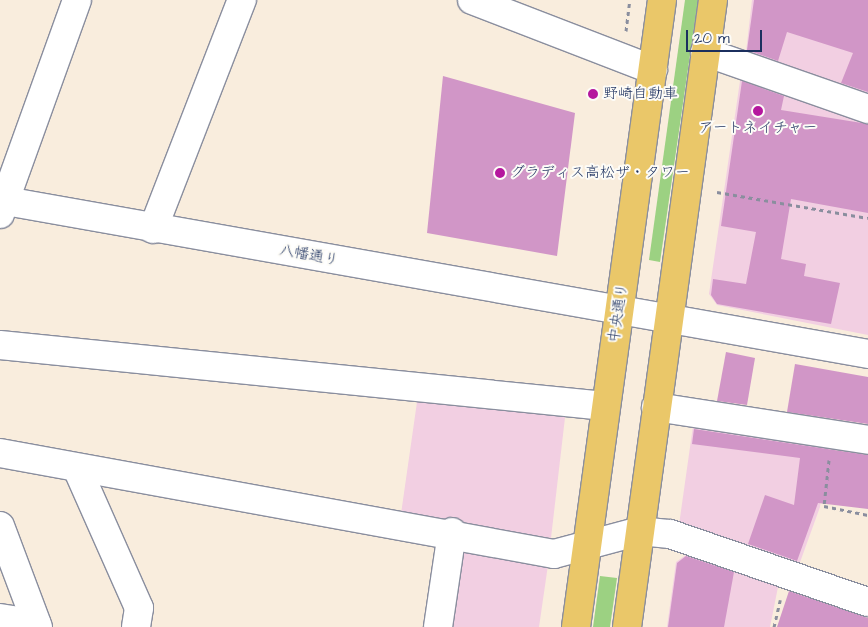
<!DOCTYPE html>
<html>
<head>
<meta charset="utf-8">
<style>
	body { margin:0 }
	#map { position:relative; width:868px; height:627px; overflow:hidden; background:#f9eddd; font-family:"Architects Daughter","Klee One",sans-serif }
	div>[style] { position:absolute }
	.built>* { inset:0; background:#f2cfe2 }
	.green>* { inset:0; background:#9cd182 }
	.building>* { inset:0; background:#d196c7 }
	.path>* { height:3px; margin-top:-1.5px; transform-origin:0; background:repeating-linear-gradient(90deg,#8a8e9e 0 4px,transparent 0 8px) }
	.roads { filter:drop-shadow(1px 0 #8a8e9e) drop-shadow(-1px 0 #8a8e9e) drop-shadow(0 1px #8a8e9e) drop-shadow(0 -1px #8a8e9e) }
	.minor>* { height:28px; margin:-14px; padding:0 14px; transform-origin:14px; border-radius:14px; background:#fff }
	.tertiary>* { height:28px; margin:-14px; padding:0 14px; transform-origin:14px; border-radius:14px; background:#fff }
	.trunk>* { height:28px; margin:-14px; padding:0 14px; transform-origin:14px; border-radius:14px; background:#eac769 }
	.dots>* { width:14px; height:14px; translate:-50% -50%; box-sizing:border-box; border:2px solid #fdfcf7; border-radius:50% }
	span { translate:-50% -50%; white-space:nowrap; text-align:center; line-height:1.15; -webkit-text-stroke:4px #fdfcf7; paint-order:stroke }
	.poi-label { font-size:15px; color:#1b2f5e }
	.left { translate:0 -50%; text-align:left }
	.street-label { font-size:15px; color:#1b2f5e }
	.scale { position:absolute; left:686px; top:30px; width:76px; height:22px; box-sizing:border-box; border:2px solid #1b2f5e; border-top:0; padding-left:6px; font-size:15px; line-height:18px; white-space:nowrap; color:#1b2f5e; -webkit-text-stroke:4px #fdfcf7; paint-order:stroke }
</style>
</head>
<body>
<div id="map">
	<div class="built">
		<i style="clip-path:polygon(752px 0,868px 0,868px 97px,746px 52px)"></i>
		<i style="clip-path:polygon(741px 74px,868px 121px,868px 335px,717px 305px,709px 294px)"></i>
		<i style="clip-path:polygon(418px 395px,566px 409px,551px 538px,401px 514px)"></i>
		<i style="clip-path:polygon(694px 419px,828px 439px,820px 507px,799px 565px,679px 525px)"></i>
		<i style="clip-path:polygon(455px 550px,548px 565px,539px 627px,444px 627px)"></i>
		<i style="clip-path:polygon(690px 552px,779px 582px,770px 627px,667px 627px,676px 562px)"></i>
	</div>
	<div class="green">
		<i style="clip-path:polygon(685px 0,698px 0,660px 262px,649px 260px)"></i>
		<i style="clip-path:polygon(600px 576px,617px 578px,610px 627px,593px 627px)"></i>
	</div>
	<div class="building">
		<i style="clip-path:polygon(754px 0,868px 0,868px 92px,841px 83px,853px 53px,787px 32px,778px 61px,747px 50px)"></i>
		<i style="clip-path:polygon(443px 76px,575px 113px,557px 256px,427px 233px)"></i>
		<i style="clip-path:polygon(742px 81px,784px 96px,781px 110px,868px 124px,868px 213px,791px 199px,781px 259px,806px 264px,804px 276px,840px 283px,831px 324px,717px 304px,711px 295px,713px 279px,746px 284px,756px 232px,721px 226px)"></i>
		<i style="clip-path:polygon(726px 352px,755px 358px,747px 405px,717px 401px)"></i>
		<i style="clip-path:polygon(795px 364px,868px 377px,868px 424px,787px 412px)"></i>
		<i style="clip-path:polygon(694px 429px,868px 455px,868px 509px,818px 503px,797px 561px,748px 544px,765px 495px,794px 505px,800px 458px,692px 444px)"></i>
		<i style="clip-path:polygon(686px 556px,734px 572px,724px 627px,668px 627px,677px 563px)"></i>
		<i style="clip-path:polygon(789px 591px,868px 618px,868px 627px,777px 627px)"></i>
	</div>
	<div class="path">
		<i style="left:626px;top:31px;width:31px;rotate:-83deg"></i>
		<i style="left:717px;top:192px;width:153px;rotate:9.8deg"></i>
		<i style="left:829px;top:460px;width:46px;rotate:96.2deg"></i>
		<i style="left:824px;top:506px;width:45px;rotate:11.6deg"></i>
		<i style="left:774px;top:627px;width:28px;rotate:-77deg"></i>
	</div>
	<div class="roads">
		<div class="minor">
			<i style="left:472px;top:0;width:194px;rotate:21.1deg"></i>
			<i style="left:705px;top:52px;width:173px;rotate:19.3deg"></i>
			<i style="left:0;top:214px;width:227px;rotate:-70.2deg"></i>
			<i style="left:153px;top:229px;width:246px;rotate:-68.8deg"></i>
			<i style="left:0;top:345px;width:608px;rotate:5.76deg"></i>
			<i style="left:656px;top:407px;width:215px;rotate:8.8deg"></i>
			<i style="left:0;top:453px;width:563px;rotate:10.33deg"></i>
			<i style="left:554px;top:554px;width:89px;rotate:-15deg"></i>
			<i style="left:640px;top:531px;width:30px;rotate:6deg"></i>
			<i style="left:670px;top:534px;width:209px;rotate:19deg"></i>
			<i style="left:77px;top:468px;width:153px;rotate:66.1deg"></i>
			<i style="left:139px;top:608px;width:19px;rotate:99deg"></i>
			<i style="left:0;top:526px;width:108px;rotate:69.4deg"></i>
			<i style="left:0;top:618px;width:37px;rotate:9deg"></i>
			<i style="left:438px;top:627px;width:96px;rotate:-81.6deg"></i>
		</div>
		<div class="tertiary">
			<i style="left:0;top:200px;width:882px;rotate:10.06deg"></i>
		</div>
		<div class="trunk">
			<i style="left:576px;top:627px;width:633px;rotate:-82.19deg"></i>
			<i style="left:627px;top:627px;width:633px;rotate:-82.19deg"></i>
		</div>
	</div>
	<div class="dots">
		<i style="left:593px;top:94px;background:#b5179e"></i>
		<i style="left:758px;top:111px;background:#b5179e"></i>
		<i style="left:500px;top:173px;background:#b5179e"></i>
	</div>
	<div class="poi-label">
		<span class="left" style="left:603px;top:94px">野崎自動車</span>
		<span style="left:758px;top:128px">アートネイチャー</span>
		<span class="left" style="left:510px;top:173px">グラディス高松ザ・タワー</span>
	</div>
	<div class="street-label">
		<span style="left:309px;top:255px;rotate:10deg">八幡通り</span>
		<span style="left:618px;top:313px;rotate:-82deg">中央通り</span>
	</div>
	<div class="scale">20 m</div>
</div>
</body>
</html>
